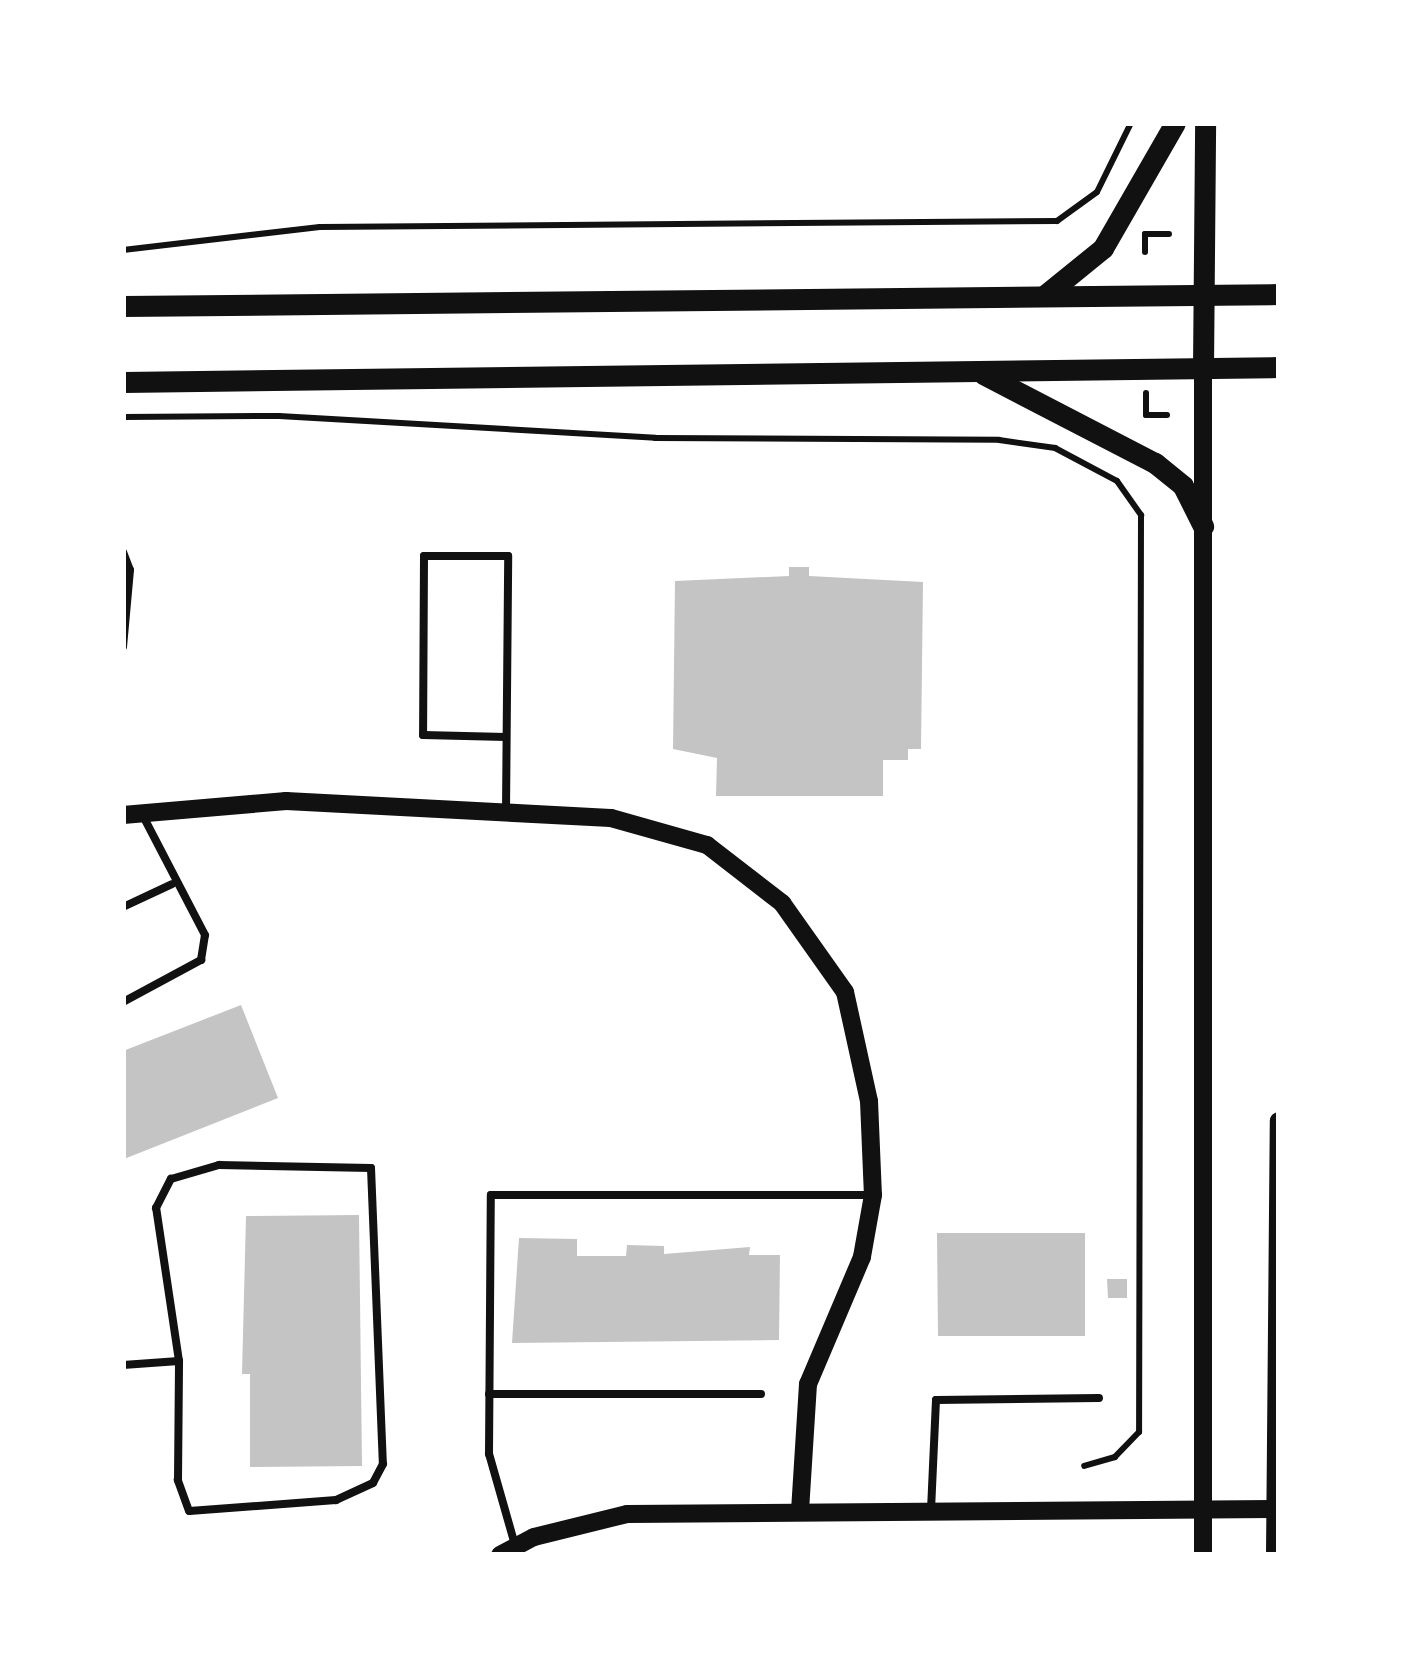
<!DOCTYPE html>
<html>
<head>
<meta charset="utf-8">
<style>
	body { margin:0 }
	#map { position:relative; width:1402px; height:1678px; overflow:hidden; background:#fff; font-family:Poppins,sans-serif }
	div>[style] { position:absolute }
	.building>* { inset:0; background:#c4c4c4 }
	.path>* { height:6px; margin:-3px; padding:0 3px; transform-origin:3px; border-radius:3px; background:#111 }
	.service>* { height:8px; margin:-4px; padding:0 4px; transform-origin:4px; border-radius:4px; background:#111 }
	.tertiary>* { height:18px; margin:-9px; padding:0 9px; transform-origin:9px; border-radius:9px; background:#111 }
	.secondary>* { height:21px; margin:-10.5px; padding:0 10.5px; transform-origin:10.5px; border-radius:10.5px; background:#111 }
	span { translate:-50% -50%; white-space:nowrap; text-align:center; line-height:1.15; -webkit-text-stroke:10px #fff; paint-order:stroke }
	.frame { position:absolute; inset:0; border:126px solid #fff; pointer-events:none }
</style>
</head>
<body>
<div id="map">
	<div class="building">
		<i style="clip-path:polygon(789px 567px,809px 567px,809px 576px,923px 582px,921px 749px,908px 749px,908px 760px,883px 760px,883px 796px,716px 796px,717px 758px,673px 749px,675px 581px,789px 576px)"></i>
		<i style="clip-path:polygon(241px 1005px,278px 1098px,124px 1159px,123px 1051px)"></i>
		<i style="clip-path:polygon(359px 1215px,362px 1466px,250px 1467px,250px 1374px,242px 1374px,246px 1216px)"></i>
		<i style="clip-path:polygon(937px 1233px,1085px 1233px,1085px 1336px,938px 1336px)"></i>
		<i style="clip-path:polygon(519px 1238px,577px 1239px,577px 1256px,626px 1256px,627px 1245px,664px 1246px,664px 1254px,750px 1247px,749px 1255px,780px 1255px,779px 1340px,512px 1343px)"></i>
		<i style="clip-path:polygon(1107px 1279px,1127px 1279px,1127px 1298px,1108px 1298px)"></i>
	</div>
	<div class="path">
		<i style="left:123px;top:250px;width:198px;rotate:-6.7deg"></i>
		<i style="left:320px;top:227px;width:737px;rotate:-0.47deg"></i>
		<i style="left:1057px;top:221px;width:49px;rotate:-35.9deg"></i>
		<i style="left:1097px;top:192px;width:77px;rotate:-63.8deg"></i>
		<i style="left:1145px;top:252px;width:18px;rotate:-90deg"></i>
		<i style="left:1145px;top:234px;width:24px"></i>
		<i style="left:1146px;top:393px;width:22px;rotate:90deg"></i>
		<i style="left:1146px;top:415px;width:21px"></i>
		<i style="left:123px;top:417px;width:156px;rotate:-0.4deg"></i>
		<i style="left:279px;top:416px;width:377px;rotate:3.3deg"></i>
		<i style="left:655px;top:438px;width:344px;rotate:0.3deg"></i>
		<i style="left:999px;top:440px;width:57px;rotate:8.1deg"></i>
		<i style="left:1055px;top:448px;width:70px;rotate:28deg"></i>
		<i style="left:1117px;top:481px;width:42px;rotate:54.8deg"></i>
		<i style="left:1141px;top:515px;width:917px;rotate:90.12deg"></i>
		<i style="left:1139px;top:1432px;width:35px;rotate:134deg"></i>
		<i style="left:1115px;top:1457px;width:32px;rotate:164deg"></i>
	</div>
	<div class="service">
		<i style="left:123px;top:552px;width:19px;rotate:69deg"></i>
		<i style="left:130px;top:570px;width:77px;rotate:95.2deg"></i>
		<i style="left:506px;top:810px;width:254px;rotate:-89.5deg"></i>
		<i style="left:508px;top:556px;width:84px;rotate:180deg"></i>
		<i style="left:424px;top:556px;width:179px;rotate:90.3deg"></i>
		<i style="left:423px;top:735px;width:83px;rotate:1.4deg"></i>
		<i style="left:123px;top:907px;width:54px;rotate:-25.1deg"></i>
		<i style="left:123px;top:1002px;width:89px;rotate:-28.3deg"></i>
		<i style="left:201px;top:960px;width:25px;rotate:-81deg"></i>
		<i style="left:205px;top:935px;width:134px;rotate:-117.5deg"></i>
		<i style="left:219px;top:1165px;width:152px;rotate:1.1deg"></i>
		<i style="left:371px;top:1168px;width:296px;rotate:87.7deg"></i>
		<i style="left:383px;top:1464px;width:21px;rotate:118deg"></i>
		<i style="left:373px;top:1483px;width:41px;rotate:155.3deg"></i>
		<i style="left:336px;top:1500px;width:147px;rotate:175.7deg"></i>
		<i style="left:189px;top:1511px;width:33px;rotate:-110deg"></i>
		<i style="left:178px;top:1480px;width:119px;rotate:-89.5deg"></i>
		<i style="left:179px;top:1361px;width:155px;rotate:-98.5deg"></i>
		<i style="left:156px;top:1208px;width:33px;rotate:-63deg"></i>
		<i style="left:171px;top:1179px;width:50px;rotate:-16.3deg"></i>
		<i style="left:123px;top:1365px;width:56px;rotate:-4.1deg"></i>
		<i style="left:489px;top:1394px;width:272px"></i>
		<i style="left:931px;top:1510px;width:110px;rotate:-87.4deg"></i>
		<i style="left:936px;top:1400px;width:163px;rotate:-0.7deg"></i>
		<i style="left:515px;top:1545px;width:95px;rotate:-105.9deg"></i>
		<i style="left:489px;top:1454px;width:259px;rotate:-89.6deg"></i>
		<i style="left:491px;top:1195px;width:381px"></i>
	</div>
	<div class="tertiary">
		<i style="left:1203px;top:368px;width:1187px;rotate:90deg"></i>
		<i style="left:123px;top:815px;width:164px;rotate:-4.9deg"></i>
		<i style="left:286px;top:801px;width:325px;rotate:3deg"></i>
		<i style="left:611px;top:818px;width:100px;rotate:15.7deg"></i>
		<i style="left:707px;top:845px;width:95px;rotate:37.7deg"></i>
		<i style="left:782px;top:903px;width:109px;rotate:54.7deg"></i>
		<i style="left:845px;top:992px;width:112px;rotate:77.6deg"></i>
		<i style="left:869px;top:1101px;width:94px;rotate:87.6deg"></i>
		<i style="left:873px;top:1195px;width:63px;rotate:100.1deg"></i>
		<i style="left:862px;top:1257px;width:138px;rotate:113deg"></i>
		<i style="left:808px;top:1384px;width:128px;rotate:93.6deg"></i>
		<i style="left:500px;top:1555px;width:38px;rotate:-28deg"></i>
		<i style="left:534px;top:1537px;width:96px;rotate:-13.9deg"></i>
		<i style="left:627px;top:1514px;width:649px;rotate:-0.44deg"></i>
		<i style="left:1275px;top:1555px;width:434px;rotate:-89.5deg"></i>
	</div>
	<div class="secondary">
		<i style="left:1044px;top:296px;width:76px;rotate:-39.1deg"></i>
		<i style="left:1103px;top:248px;width:144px;rotate:-60.1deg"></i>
		<i style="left:123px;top:306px;width:1156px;rotate:-0.59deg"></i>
		<i style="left:1203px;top:368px;width:245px;rotate:-89.5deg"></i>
		<i style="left:983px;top:374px;width:194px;rotate:27.4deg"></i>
		<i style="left:1155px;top:463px;width:36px;rotate:39deg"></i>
		<i style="left:1183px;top:486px;width:45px;rotate:63.4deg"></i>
		<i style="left:123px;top:382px;width:1156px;rotate:-0.74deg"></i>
	</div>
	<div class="frame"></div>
</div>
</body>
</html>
